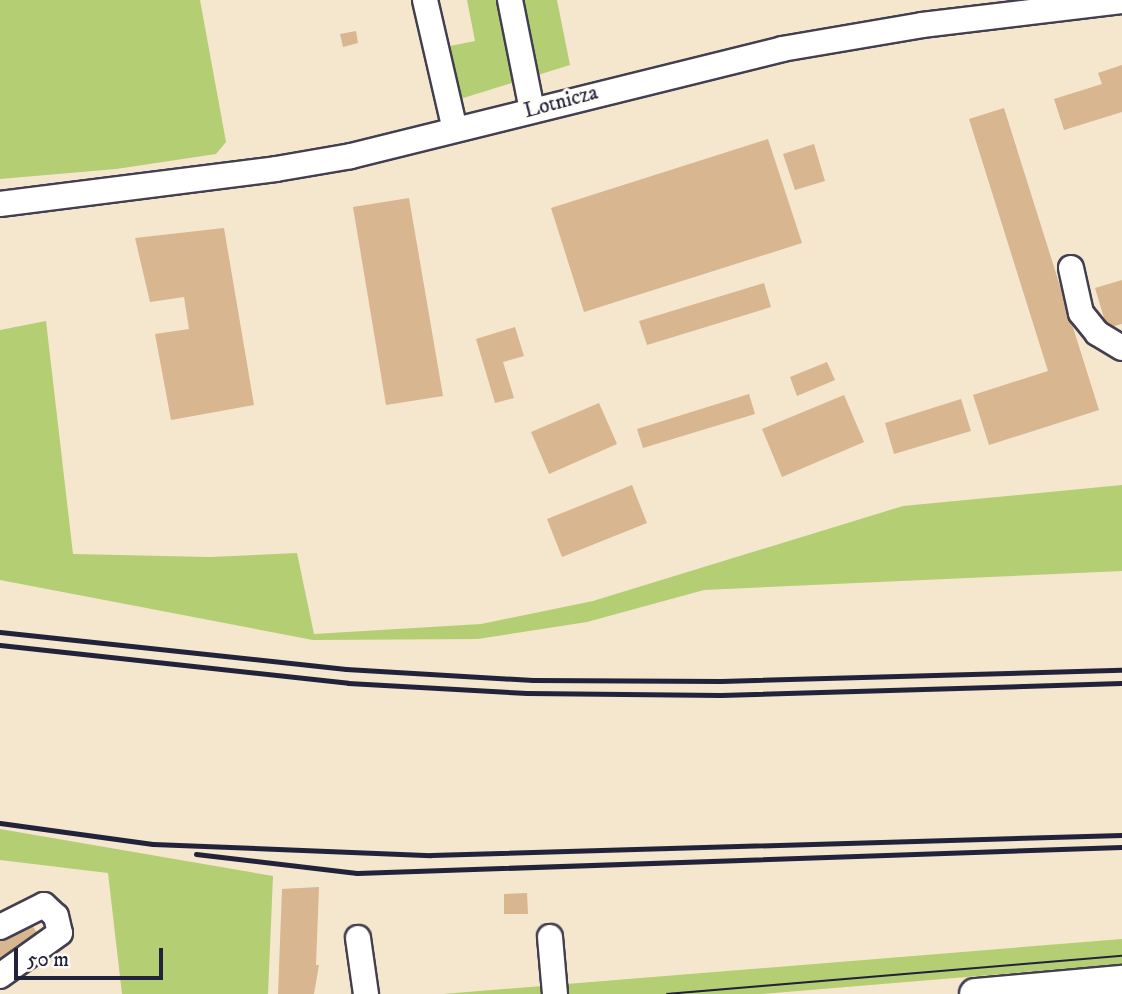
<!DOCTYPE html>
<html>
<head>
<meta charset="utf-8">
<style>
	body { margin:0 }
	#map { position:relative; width:1122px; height:994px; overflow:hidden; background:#f5e6ce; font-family:"IM FELL DW Pica",serif }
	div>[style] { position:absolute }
	.green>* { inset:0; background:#b4ce74 }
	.building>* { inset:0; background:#d8b68f }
	.roads { filter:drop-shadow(2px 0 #423f51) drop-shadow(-2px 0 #423f51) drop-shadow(0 2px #423f51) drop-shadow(0 -2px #423f51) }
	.minor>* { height:24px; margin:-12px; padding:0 12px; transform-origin:12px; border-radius:12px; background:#fff }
	.major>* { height:30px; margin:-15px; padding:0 15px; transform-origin:15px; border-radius:15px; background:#fff }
	.tram>* { height:2px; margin:-1px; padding:0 1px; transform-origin:1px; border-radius:1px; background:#22223b }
	.rail>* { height:5px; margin:-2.5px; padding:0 2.5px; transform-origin:2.5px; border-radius:2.5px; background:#22223b }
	span { translate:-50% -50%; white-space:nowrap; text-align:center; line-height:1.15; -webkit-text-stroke:6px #fdfcf7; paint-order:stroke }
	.street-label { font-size:21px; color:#22223b }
	.scale { position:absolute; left:14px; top:948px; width:149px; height:32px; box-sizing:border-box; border:4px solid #22223b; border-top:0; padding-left:9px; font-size:21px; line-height:24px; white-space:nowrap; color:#22223b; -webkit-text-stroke:5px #fdfcf7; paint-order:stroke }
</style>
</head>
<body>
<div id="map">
	<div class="green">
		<i style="clip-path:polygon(0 0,200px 0,226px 142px,216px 154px,116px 169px,0 179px)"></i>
		<i style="clip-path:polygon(467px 0,557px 0,570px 65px,457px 100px,445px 47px,475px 41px)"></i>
		<i style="clip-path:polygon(46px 321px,73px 554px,210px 557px,297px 553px,314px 634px,481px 624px,593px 601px,903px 506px,1122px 485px,1122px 571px,704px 590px,587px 622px,478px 639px,313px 640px,0 580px,0 330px)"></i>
		<i style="clip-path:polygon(0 829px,273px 876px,268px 994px,122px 994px,108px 873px,0 860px)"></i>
		<i style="clip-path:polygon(1122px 939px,1122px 964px,761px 994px,443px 994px)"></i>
	</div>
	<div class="building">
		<i style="clip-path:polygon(356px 31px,358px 43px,343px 47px,340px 34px)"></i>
		<i style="clip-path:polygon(1122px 65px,1122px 112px,1064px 130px,1054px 99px,1102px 84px,1098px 73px)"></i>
		<i style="clip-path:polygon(1004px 108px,1099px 410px,989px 445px,973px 395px,1048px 371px,969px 119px)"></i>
		<i style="clip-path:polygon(768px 139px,802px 243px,584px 312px,551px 208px)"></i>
		<i style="clip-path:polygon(814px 144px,825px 181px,795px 190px,783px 154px)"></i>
		<i style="clip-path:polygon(409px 198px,443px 396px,386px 405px,353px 207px)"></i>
		<i style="clip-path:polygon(224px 228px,254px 405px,171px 420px,155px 334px,189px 329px,184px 297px,150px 302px,135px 238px)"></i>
		<i style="clip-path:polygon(1122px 280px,1122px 324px,1107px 328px,1095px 288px)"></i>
		<i style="clip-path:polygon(764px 283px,771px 307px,647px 345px,639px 321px)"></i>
		<i style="clip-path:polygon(515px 327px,524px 356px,503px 362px,514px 398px,495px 403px,476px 339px)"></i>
		<i style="clip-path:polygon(827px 362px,835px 380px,797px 396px,790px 377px)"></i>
		<i style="clip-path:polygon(749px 394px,755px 414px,643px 448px,637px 429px)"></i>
		<i style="clip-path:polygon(844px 395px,864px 442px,782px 477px,762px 429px)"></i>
		<i style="clip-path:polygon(961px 399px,971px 431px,894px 454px,885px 423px)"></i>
		<i style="clip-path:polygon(599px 403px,617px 444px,549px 474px,531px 432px)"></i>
		<i style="clip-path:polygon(632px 485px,647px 523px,562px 557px,547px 519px)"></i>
		<i style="clip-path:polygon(319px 887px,316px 965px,319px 965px,314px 994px,278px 994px,282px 889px)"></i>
		<i style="clip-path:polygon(527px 893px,528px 914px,504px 914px,504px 894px)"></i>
		<i style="clip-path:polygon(29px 920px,39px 936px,0 960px,0 937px)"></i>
	</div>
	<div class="roads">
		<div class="minor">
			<i style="left:425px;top:0;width:133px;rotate:77deg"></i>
			<i style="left:510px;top:0;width:112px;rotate:78.7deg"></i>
			<i style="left:0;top:204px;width:278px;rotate:-7.2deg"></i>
			<i style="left:276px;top:169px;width:76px;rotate:-9.8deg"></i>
			<i style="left:351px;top:156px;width:444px;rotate:-13.9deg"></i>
			<i style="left:782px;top:49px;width:142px;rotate:-9.7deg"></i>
			<i style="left:922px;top:25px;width:201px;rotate:-6.8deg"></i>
			<i style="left:1071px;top:268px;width:46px;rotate:77.5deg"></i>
			<i style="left:1081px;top:313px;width:26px;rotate:51deg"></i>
			<i style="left:1097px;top:333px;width:29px;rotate:31deg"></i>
			<i style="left:0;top:927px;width:49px;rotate:-26.6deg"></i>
			<i style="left:44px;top:905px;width:16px;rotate:43deg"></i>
			<i style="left:56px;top:916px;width:17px;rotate:77deg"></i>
			<i style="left:60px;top:933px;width:74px;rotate:144.4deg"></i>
			<i style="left:550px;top:937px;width:57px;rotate:85deg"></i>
			<i style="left:358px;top:938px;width:57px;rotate:81.9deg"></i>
		</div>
		<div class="major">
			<i style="left:975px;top:994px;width:148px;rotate:-5.1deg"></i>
		</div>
	</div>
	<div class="tram">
		<i style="left:667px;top:994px;width:457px;rotate:-4.8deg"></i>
	</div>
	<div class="rail">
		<i style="left:0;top:632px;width:348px;rotate:6.1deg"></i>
		<i style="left:346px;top:669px;width:187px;rotate:3.4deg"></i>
		<i style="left:533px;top:680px;width:188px;rotate:0.3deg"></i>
		<i style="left:721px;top:681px;width:401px;rotate:-1.6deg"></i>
		<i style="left:0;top:645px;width:350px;rotate:6.2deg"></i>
		<i style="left:348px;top:683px;width:179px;rotate:3.2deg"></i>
		<i style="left:527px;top:693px;width:194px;rotate:0.6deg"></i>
		<i style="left:721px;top:695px;width:401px;rotate:-1.7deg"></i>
		<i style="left:0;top:823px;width:154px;rotate:7.8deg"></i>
		<i style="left:153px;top:844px;width:278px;rotate:2.3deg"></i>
		<i style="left:431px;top:855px;width:691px;rotate:-1.66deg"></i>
		<i style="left:196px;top:854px;width:162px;rotate:6.7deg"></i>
		<i style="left:357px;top:873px;width:765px;rotate:-1.95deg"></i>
	</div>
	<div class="street-label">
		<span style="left:561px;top:102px;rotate:-15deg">Lotnicza</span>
	</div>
	<div class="scale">50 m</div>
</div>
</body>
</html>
